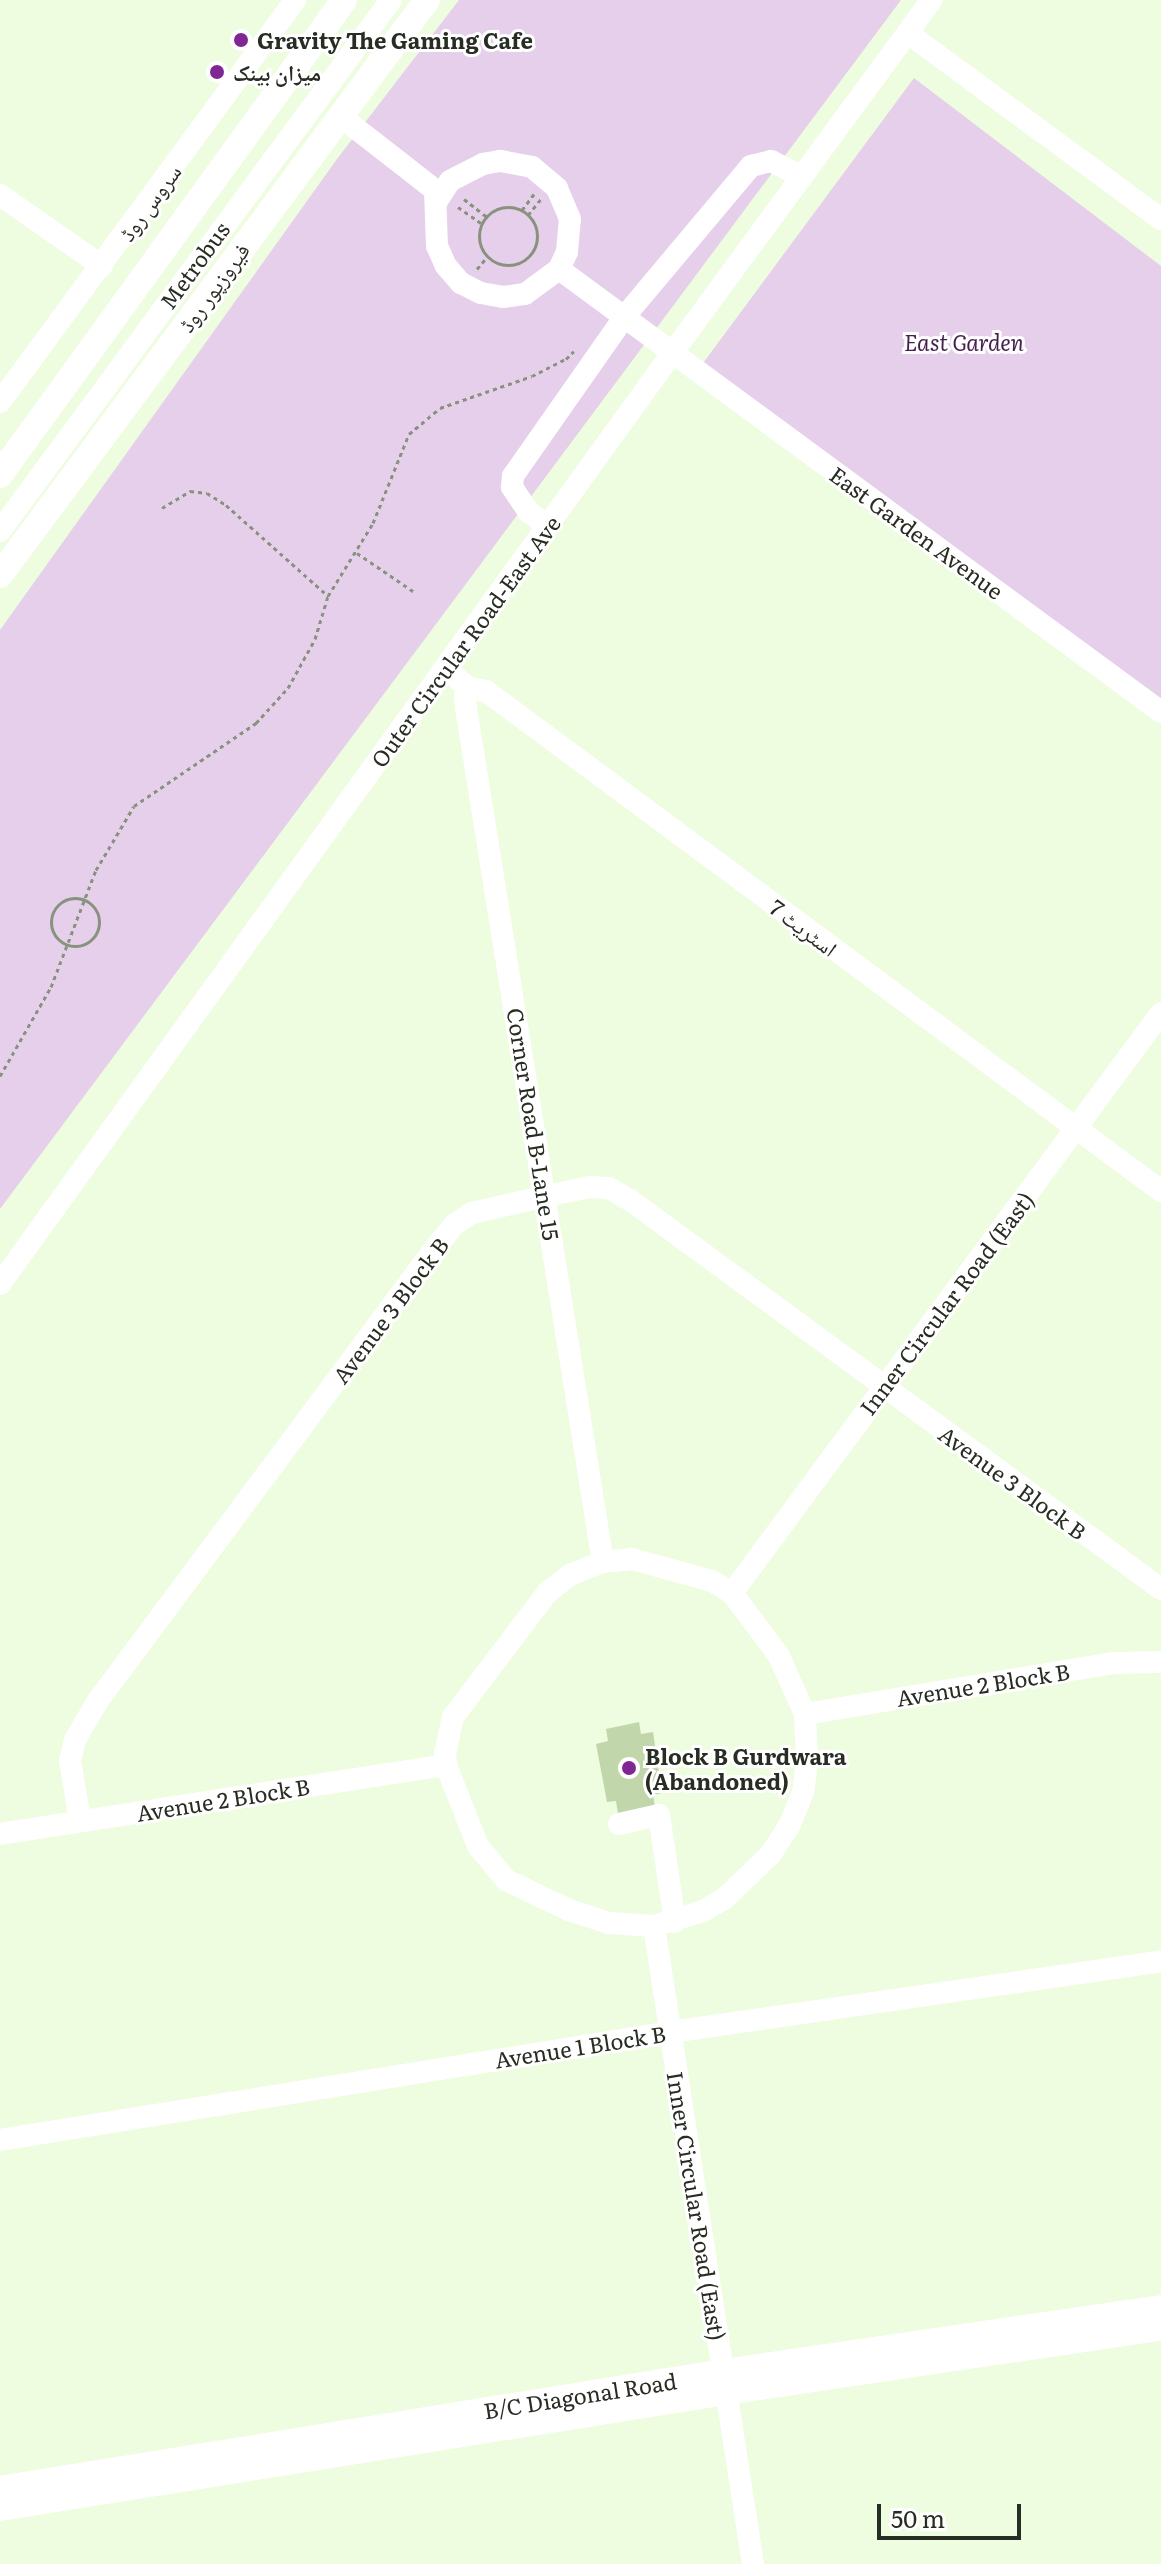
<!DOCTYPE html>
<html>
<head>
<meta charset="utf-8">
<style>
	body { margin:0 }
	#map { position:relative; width:1161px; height:2564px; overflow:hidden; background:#eefce0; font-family:Literata,"Noto Naskh Arabic",serif }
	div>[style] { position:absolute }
	.green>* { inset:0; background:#e6cfeb }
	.building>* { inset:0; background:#c2d6ac }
	.path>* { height:3px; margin-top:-1.5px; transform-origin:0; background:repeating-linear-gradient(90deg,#88927f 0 4px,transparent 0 8px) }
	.path>.ring { margin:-1.5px; padding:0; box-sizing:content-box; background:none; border:3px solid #88927f; border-radius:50% }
	.minor>* { height:22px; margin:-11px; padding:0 11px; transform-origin:11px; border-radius:11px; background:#fff }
	.major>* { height:26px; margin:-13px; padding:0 13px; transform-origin:13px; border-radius:13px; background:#fff }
	.dots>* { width:22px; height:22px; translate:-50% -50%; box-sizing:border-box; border:4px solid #fff; border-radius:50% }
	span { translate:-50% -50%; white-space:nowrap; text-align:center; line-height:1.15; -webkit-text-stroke:6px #fff; paint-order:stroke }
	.poi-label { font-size:22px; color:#282d23; font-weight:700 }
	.left { translate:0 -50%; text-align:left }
	.street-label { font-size:22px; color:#282d23 }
	.park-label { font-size:22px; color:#451f4e; font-style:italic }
	.scale { position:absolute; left:877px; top:2504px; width:144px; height:36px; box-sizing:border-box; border:4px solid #282d23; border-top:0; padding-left:10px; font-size:24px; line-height:28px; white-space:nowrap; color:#282d23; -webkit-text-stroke:6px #fff; paint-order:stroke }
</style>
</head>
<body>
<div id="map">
	<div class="green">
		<i style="clip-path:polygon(459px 0,901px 0,0 1209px,0 630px,337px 159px)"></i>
		<i style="clip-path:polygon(914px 78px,1161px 266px,1161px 699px,695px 374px)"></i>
	</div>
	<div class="building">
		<i style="clip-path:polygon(639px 1722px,641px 1734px,653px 1732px,662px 1793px,653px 1795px,655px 1807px,618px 1814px,616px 1801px,607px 1802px,596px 1744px,608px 1741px,606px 1729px)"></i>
	</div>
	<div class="path">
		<i style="left:464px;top:199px;width:28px;rotate:38deg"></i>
		<i class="ring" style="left:479px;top:207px;width:55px;height:55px"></i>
		<i style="left:458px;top:207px;width:28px;rotate:35deg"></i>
		<i style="left:522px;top:210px;width:20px;rotate:-53deg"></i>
		<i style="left:528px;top:215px;width:21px;rotate:-51deg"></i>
		<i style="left:477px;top:269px;width:16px;rotate:-50deg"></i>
		<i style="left:162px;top:508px;width:33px;rotate:-31deg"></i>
		<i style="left:190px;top:491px;width:17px;rotate:7deg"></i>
		<i style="left:207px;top:493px;width:22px;rotate:32deg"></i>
		<i style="left:226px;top:505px;width:137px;rotate:41.7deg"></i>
		<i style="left:357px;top:553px;width:68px;rotate:34.2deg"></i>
		<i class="ring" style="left:51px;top:898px;width:45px;height:45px"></i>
		<i style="left:0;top:1076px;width:103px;rotate:-60.2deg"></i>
		<i style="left:51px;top:987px;width:125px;rotate:-69deg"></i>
		<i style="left:96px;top:870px;width:74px;rotate:-59.3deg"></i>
		<i style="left:134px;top:806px;width:148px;rotate:-34.2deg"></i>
		<i style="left:256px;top:723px;width:47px;rotate:-47.6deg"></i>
		<i style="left:288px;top:688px;width:56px;rotate:-61.1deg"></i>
		<i style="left:315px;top:639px;width:45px;rotate:-73.2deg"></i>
		<i style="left:328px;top:596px;width:86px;rotate:-58.3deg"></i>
		<i style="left:373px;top:523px;width:96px;rotate:-68deg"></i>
		<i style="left:409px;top:434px;width:40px;rotate:-40deg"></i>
		<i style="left:440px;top:408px;width:97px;rotate:-19.2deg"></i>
		<i style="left:532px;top:376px;width:38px;rotate:-27deg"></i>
		<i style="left:566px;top:359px;width:11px;rotate:-45deg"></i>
	</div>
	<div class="minor">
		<i style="left:909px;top:34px;width:313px;rotate:36.3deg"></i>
		<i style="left:340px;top:116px;width:120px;rotate:37.9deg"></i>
		<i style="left:435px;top:190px;width:56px;rotate:88deg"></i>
		<i style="left:437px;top:246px;width:22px;rotate:66deg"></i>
		<i style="left:446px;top:266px;width:23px;rotate:49deg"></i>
		<i style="left:461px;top:283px;width:22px;rotate:27deg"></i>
		<i style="left:481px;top:293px;width:22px;rotate:10deg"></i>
		<i style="left:503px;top:297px;width:22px;rotate:-8deg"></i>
		<i style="left:525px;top:294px;width:42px;rotate:-36.3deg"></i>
		<i style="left:559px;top:269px;width:19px;rotate:-65deg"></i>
		<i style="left:567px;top:252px;width:33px;rotate:-85deg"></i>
		<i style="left:570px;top:219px;width:34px;rotate:-113deg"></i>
		<i style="left:557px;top:188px;width:33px;rotate:-140deg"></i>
		<i style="left:532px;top:167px;width:33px;rotate:-169deg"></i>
		<i style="left:500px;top:161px;width:17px;rotate:170deg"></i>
		<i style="left:483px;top:164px;width:37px;rotate:153deg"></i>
		<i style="left:450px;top:181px;width:24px;rotate:123deg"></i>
		<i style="left:0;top:195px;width:124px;rotate:34.8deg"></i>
		<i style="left:559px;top:269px;width:747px;rotate:36.35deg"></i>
		<i style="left:0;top:402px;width:499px;rotate:-53.7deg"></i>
		<i style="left:547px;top:526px;width:24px;rotate:-142deg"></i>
		<i style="left:528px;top:511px;width:29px;rotate:-124deg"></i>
		<i style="left:512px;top:487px;width:11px;rotate:-85deg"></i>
		<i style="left:513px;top:476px;width:195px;rotate:-55deg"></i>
		<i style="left:625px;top:316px;width:196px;rotate:-50deg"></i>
		<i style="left:751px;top:166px;width:21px;rotate:-14deg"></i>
		<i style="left:771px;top:161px;width:35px;rotate:27deg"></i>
		<i style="left:0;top:531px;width:659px;rotate:-53.63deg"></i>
		<i style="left:446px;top:669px;width:30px;rotate:40deg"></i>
		<i style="left:469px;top:688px;width:17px;rotate:10deg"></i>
		<i style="left:486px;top:691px;width:840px;rotate:36.53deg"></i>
		<i style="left:469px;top:688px;width:9px;rotate:117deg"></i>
		<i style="left:465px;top:696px;width:12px;rotate:85deg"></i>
		<i style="left:466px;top:708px;width:865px;rotate:80.89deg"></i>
		<i style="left:0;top:1284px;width:1150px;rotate:-54.17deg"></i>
		<i style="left:673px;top:352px;width:437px;rotate:-53.7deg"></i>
		<i style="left:632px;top:1559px;width:83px;rotate:15.4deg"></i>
		<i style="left:712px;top:1581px;width:23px;rotate:31deg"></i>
		<i style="left:732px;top:1593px;width:79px;rotate:53.3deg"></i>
		<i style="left:779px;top:1656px;width:64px;rotate:65.9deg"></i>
		<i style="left:805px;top:1714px;width:47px;rotate:87.6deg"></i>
		<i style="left:807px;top:1761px;width:31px;rotate:97deg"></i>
		<i style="left:803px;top:1792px;width:37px;rotate:112deg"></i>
		<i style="left:789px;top:1826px;width:35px;rotate:123deg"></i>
		<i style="left:770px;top:1855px;width:64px;rotate:136.3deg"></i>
		<i style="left:724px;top:1899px;width:24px;rotate:150deg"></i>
		<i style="left:703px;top:1911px;width:51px;rotate:163deg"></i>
		<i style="left:654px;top:1926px;width:45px;rotate:-176.2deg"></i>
		<i style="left:609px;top:1923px;width:40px;rotate:-162deg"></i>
		<i style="left:571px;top:1911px;width:72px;rotate:-154.5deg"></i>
		<i style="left:506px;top:1880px;width:44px;rotate:-129.5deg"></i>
		<i style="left:478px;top:1846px;width:87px;rotate:-111.6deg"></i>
		<i style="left:446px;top:1765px;width:11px;rotate:-95deg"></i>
		<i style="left:445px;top:1754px;width:38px;rotate:-78deg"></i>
		<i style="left:453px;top:1717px;width:157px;rotate:-52.8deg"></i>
		<i style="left:548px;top:1592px;width:28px;rotate:-38deg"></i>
		<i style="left:570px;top:1575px;width:35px;rotate:-22deg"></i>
		<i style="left:603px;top:1562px;width:29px;rotate:-6deg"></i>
		<i style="left:732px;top:1593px;width:721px;rotate:-53.51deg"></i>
		<i style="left:805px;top:1714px;width:312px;rotate:-9.4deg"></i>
		<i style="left:1113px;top:1663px;width:48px;rotate:-1.2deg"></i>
		<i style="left:80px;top:1820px;width:60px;rotate:-99.6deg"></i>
		<i style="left:70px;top:1761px;width:22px;rotate:-77deg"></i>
		<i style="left:75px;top:1740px;width:44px;rotate:-59.9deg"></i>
		<i style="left:97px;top:1702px;width:561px;rotate:-53.33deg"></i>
		<i style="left:432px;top:1252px;width:35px;rotate:-51deg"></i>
		<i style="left:454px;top:1225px;width:22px;rotate:-34deg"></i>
		<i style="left:472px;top:1213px;width:76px;rotate:-12.9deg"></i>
		<i style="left:546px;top:1196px;width:45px;rotate:-11.6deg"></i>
		<i style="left:590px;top:1187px;width:19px;rotate:3deg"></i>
		<i style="left:609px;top:1188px;width:24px;rotate:30deg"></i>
		<i style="left:630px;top:1200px;width:658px;rotate:36.23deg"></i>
		<i style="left:619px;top:1824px;width:41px;rotate:-12.7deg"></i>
		<i style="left:659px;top:1815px;width:108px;rotate:81.5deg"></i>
		<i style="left:0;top:1834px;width:451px;rotate:-8.8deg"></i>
		<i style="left:654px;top:1926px;width:646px;rotate:81.18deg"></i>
		<i style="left:0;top:2140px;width:680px;rotate:-9.14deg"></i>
		<i style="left:671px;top:2032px;width:495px;rotate:-8.2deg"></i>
	</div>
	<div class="major">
		<i style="left:0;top:475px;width:586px;rotate:-54.09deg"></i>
		<i style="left:0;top:575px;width:716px;rotate:-53.4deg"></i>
		<i style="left:0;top:2489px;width:732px;rotate:-9.19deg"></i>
		<i style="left:723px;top:2372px;width:443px;rotate:-8.3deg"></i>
		<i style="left:0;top:2508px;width:734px;rotate:-9.09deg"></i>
		<i style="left:725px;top:2392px;width:441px;rotate:-8.4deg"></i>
	</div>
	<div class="dots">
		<i style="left:241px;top:40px;background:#812794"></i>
		<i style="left:217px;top:72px;background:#812794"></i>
		<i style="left:629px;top:1768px;background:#812794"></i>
	</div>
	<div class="poi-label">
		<span class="left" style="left:257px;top:40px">Gravity The Gaming Cafe</span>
		<span class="left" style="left:233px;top:72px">میزان بینک</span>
		<span class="left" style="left:645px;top:1768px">Block B Gurdwara<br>(Abandoned)</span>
	</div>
	<div class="street-label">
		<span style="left:149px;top:202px;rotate:-54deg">سروس روڈ</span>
		<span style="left:194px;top:265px;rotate:-54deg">Metrobus</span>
		<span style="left:213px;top:287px;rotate:-54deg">فیروزپور روڈ</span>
		<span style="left:917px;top:532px;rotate:36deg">East Garden Avenue</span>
		<span style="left:465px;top:641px;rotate:-54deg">Outer Circular Road-East Ave</span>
		<span style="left:804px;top:927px;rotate:37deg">اسٹریٹ 7</span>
		<span style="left:534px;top:1124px;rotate:81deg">Corner Road B-Lane 15</span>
		<span style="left:946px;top:1303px;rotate:-53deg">Inner Circular Road (East)</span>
		<span style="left:390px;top:1310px;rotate:-53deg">Avenue 3 Block B</span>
		<span style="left:1013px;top:1482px;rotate:36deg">Avenue 3 Block B</span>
		<span style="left:983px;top:1684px;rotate:-9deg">Avenue 2 Block B</span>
		<span style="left:223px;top:1799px;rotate:-9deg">Avenue 2 Block B</span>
		<span style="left:580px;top:2046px;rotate:-9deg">Avenue 1 Block B</span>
		<span style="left:697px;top:2206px;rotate:81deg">Inner Circular Road (East)</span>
		<span style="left:580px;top:2395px;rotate:-9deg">B/C Diagonal Road</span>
	</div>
	<div class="park-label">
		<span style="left:964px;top:342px">East Garden</span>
	</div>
	<div class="scale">50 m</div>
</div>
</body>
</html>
